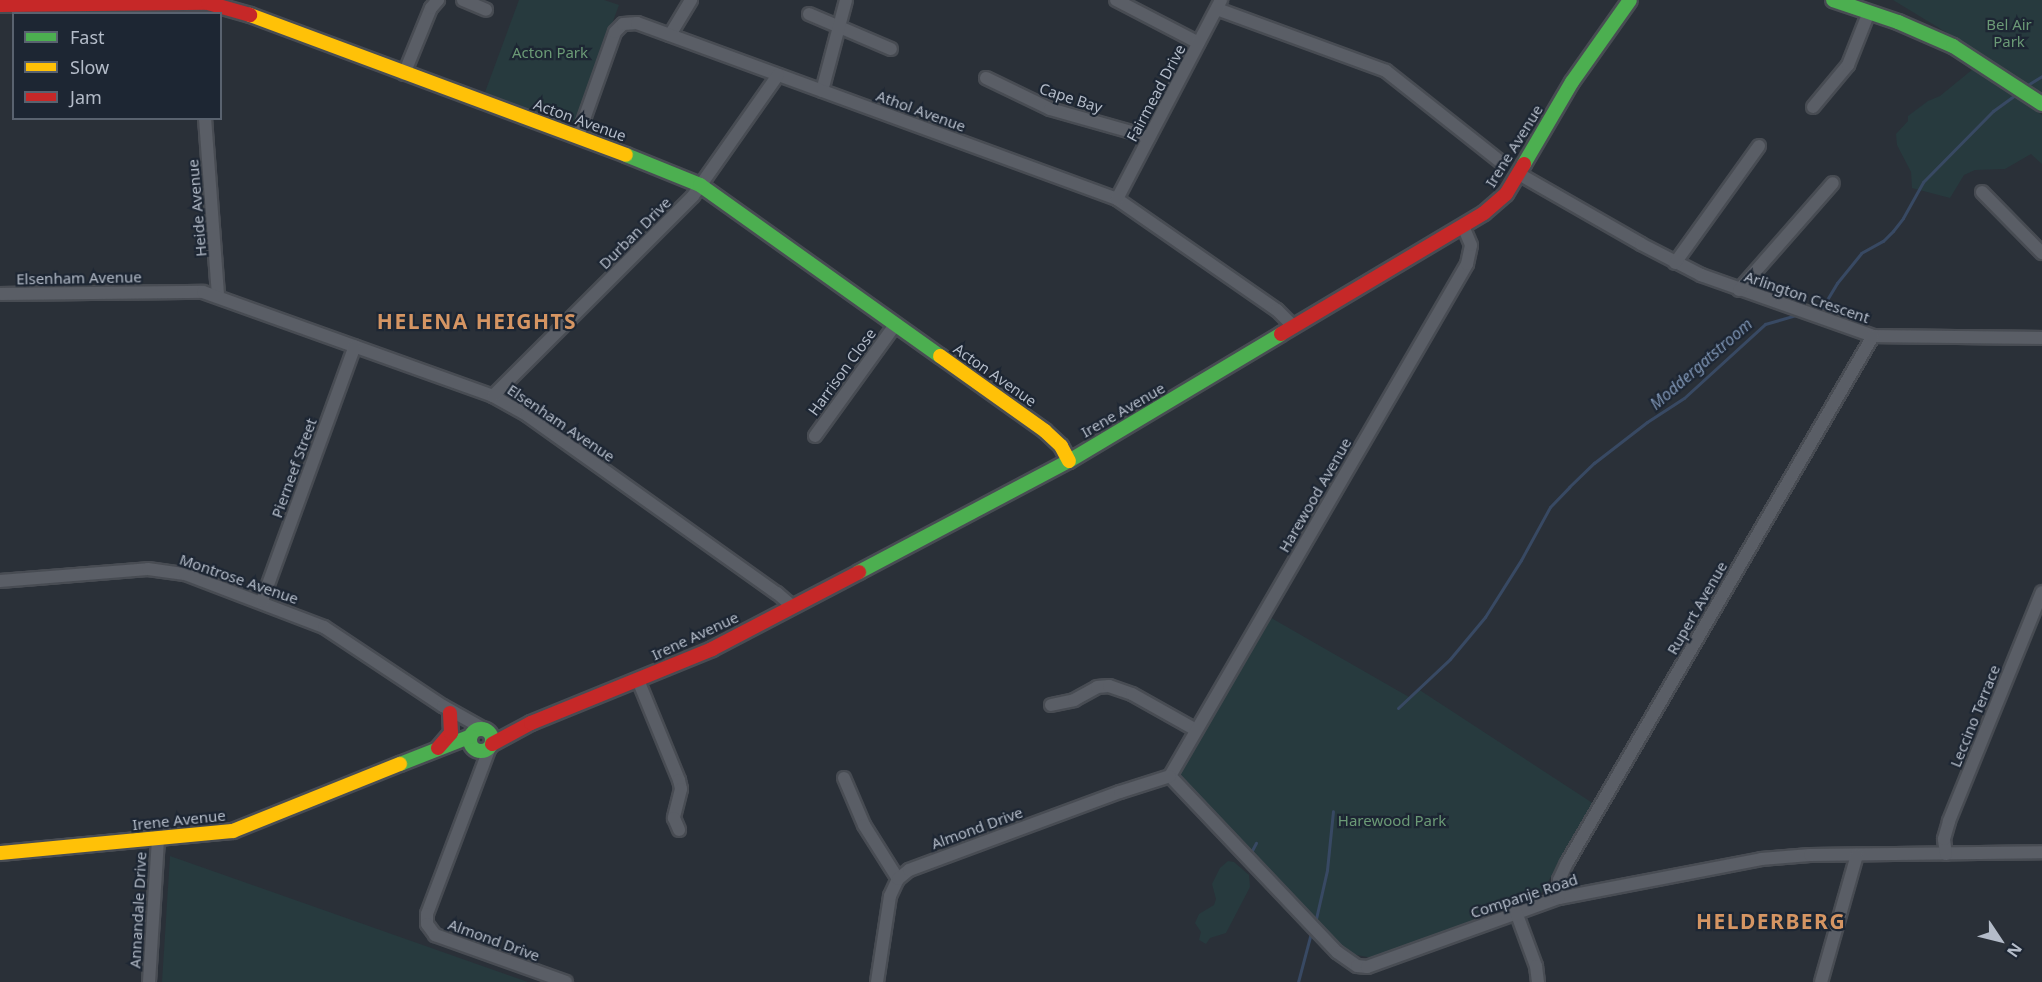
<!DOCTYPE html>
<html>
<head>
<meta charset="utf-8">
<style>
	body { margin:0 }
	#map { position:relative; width:2042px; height:982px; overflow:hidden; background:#2a3038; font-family:"Noto Sans",sans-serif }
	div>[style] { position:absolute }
	.green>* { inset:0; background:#273a3e }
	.stream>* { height:3px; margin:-1.5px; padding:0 1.5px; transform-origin:1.5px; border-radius:1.5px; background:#384963 }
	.roads { filter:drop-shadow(2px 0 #484c53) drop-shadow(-2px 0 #484c53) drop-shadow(0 2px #484c53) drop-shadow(0 -2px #484c53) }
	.street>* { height:12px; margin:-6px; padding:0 6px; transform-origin:6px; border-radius:6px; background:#5a5e66 }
	.fast>* { height:14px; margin:-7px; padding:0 7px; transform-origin:7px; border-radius:7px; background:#4caf50 }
	.fast>.ring { margin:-7px; padding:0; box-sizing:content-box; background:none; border:14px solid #4caf50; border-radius:50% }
	.slow>* { height:14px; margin:-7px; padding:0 7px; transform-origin:7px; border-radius:7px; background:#ffc107 }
	.jam>* { height:14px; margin:-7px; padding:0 7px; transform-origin:7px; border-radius:7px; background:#c62828 }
	span { translate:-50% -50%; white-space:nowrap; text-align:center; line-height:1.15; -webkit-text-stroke:4.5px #1d2633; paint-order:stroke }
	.park-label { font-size:15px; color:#6b9a76 }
	.street-label { font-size:15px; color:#b4bcc9 }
	.water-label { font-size:16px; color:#7c92b1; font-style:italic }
	.district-label { font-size:21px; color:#d59563; font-weight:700; letter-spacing:1.5px }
	.legend { position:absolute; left:12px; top:12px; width:210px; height:108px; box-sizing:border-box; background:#1d2633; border:2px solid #59626f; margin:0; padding:8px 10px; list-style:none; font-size:18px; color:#b4bcc9 }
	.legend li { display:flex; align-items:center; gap:12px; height:30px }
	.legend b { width:30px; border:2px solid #59626f }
	.north { position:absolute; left:1970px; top:910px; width:60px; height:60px; -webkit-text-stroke:4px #1d2633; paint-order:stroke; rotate:125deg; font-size:16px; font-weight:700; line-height:24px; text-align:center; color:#b4bcc9 }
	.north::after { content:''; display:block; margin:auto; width:21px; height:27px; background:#b4bcc9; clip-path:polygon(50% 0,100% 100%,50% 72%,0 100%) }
</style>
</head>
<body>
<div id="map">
	<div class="green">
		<i style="clip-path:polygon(519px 0,604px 0,619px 5px,577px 117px,572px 123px,564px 124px,484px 95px)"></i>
		<i style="clip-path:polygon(1893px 0,2042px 0,2042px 93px,1962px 42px)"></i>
		<i style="clip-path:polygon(1973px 69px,2042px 115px,2042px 164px,2031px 154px,2005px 169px,1975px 170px,1964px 175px,1950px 198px,1912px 188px,1911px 172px,1897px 145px,1896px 134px,1908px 121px,1908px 116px,1928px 101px,1940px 96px)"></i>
		<i style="clip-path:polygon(1268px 616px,1409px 697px,1418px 689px,1594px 804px,1539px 897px,1378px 959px,1346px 953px,1180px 779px,1178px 773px)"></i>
		<i style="clip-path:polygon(170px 856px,528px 982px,162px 982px)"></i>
		<i style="clip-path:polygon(1228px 861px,1234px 862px,1249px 875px,1250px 887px,1226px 933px,1210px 938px,1206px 944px,1199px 940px,1201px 932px,1195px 923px,1199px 914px,1214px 905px,1216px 899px,1212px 884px,1220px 868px)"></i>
	</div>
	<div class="stream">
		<i style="left:2026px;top:86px;width:19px;rotate:-32deg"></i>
		<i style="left:1812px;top:310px;width:10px;rotate:-11deg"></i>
		<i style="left:1822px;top:308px;width:29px;rotate:-59deg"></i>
		<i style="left:1837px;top:283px;width:38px;rotate:-51deg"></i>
		<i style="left:1861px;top:253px;width:25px;rotate:-29deg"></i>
		<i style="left:1883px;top:241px;width:14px;rotate:-45deg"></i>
		<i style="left:1893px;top:231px;width:16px;rotate:-52deg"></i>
		<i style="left:1903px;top:218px;width:41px;rotate:-60.9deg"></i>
		<i style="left:1923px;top:182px;width:100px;rotate:-45.4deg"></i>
		<i style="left:1993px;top:111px;width:29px;rotate:-36deg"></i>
		<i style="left:1398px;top:708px;width:71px;rotate:-43.3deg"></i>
		<i style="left:1450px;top:659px;width:55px;rotate:-50.2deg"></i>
		<i style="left:1485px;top:617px;width:67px;rotate:-57.7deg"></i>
		<i style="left:1521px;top:560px;width:60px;rotate:-61.3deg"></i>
		<i style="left:1550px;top:507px;width:28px;rotate:-46deg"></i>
		<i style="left:1569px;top:487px;width:35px;rotate:-44deg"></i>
		<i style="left:1594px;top:463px;width:67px;rotate:-37.7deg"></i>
		<i style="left:1647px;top:422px;width:44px;rotate:-33deg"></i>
		<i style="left:1684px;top:398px;width:110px;rotate:-42.4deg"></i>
		<i style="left:1765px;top:324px;width:33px;rotate:-16deg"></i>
		<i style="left:1249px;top:856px;width:15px;rotate:-62deg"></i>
		<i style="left:1315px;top:923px;width:54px;rotate:-77.2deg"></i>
		<i style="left:1327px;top:870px;width:59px;rotate:-84.2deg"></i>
		<i style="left:1298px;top:982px;width:55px;rotate:-75.2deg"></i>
	</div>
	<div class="roads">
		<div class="street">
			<i style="left:463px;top:0;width:25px;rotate:23deg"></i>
			<i style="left:1116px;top:0;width:93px;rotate:27.4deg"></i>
			<i style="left:1217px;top:9px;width:180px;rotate:20.1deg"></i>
			<i style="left:1386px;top:71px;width:147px;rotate:38.4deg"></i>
			<i style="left:809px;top:14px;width:89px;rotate:23.1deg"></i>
			<i style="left:670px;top:35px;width:41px;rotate:-59deg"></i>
			<i style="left:404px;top:74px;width:71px;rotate:-67.8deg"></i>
			<i style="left:431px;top:8px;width:11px;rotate:-49deg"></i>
			<i style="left:986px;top:78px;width:71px;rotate:25.8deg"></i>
			<i style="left:1050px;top:109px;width:103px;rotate:15.8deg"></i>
			<i style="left:822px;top:91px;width:94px;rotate:-75.2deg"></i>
			<i style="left:1813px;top:107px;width:55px;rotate:-50.2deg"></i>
			<i style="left:1848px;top:65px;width:57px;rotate:-68.4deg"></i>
			<i style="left:205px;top:118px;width:178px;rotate:85.8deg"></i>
			<i style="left:578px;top:136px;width:110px;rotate:-70.4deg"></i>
			<i style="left:615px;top:32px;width:11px;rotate:-45deg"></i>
			<i style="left:623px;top:24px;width:14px;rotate:-4deg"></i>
			<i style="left:637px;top:23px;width:511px;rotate:20.14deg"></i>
			<i style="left:1117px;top:199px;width:195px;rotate:34.8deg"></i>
			<i style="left:1277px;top:310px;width:24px;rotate:45deg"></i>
			<i style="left:1519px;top:174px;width:141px;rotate:29.8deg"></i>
			<i style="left:1641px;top:244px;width:68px;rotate:27.3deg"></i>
			<i style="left:1701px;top:275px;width:182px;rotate:19.5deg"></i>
			<i style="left:1873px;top:336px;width:169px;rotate:0.7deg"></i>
			<i style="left:1982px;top:192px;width:86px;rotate:45.5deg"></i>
			<i style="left:1117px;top:199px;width:225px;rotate:-62.4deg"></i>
			<i style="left:1675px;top:263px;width:144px;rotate:-54.3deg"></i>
			<i style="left:1739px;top:290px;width:142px;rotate:-48.7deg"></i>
			<i style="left:0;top:294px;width:203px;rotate:-0.6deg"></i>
			<i style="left:203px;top:292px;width:308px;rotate:19.7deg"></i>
			<i style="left:493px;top:396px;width:39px;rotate:29deg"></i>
			<i style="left:527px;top:415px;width:307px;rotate:35.5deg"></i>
			<i style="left:777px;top:593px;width:21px;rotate:41deg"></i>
			<i style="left:493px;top:396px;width:283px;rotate:-45deg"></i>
			<i style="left:693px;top:196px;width:148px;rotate:-54.9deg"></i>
			<i style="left:815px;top:436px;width:137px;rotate:-54.2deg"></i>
			<i style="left:0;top:581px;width:148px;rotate:-4.6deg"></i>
			<i style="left:148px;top:569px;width:37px;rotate:8deg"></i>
			<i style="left:185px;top:574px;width:149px;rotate:20.9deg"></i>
			<i style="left:324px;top:627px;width:143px;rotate:33.6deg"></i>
			<i style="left:443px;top:706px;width:47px;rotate:29.3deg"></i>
			<i style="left:262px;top:601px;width:271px;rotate:-70deg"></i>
			<i style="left:638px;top:680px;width:108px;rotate:67.7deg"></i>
			<i style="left:679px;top:780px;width:9px;rotate:77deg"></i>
			<i style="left:681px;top:789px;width:30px;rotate:104deg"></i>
			<i style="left:674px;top:818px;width:13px;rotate:67deg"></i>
			<i style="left:1051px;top:705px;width:24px;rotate:-12deg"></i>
			<i style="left:1074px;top:700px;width:26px;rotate:-29deg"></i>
			<i style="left:1097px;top:687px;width:12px;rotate:-5deg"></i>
			<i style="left:1109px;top:686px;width:24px;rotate:19deg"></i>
			<i style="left:1132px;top:694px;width:73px;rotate:29.4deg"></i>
			<i style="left:490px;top:747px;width:178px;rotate:110.7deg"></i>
			<i style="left:427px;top:914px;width:10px;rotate:90deg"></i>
			<i style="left:427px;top:924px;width:14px;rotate:54deg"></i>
			<i style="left:435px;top:935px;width:139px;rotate:19.7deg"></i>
			<i style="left:1170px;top:776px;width:243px;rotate:46.5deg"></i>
			<i style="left:1337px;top:952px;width:24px;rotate:35deg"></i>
			<i style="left:1357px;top:966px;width:10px;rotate:6deg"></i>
			<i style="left:1367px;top:967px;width:204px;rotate:-19.8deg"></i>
			<i style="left:1559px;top:898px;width:206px;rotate:-10.9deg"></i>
			<i style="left:1761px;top:859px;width:49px;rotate:-4.7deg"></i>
			<i style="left:1810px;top:855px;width:232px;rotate:-0.7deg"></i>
			<i style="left:1170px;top:776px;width:592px;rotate:-59.88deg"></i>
			<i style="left:1467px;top:264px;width:19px;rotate:-78deg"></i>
			<i style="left:1471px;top:245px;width:21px;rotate:-113deg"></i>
			<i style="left:844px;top:778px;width:51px;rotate:66.9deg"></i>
			<i style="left:864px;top:825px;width:64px;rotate:57.8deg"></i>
			<i style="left:1946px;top:854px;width:15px;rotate:-98deg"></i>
			<i style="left:1944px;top:839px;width:19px;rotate:-74deg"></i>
			<i style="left:1949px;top:821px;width:247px;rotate:-67.9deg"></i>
			<i style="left:1559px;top:898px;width:18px;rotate:-90deg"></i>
			<i style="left:1559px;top:880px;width:19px;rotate:-65deg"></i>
			<i style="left:1567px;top:863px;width:609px;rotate:-59.86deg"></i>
			<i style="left:1516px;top:912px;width:58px;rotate:69.7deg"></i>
			<i style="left:1536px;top:966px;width:16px;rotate:83deg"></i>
			<i style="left:149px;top:982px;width:143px;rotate:-86.4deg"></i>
			<i style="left:877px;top:982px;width:87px;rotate:-81.4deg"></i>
			<i style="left:890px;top:896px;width:19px;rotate:-65deg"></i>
			<i style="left:898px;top:879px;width:14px;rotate:-39deg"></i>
			<i style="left:909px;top:870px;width:225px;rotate:-20.3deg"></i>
			<i style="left:1120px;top:792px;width:52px;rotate:-17.7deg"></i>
			<i style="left:1821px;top:982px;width:132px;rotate:-74.2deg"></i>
		</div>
		<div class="fast">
			<i style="left:1833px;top:0;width:69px;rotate:18.7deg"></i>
			<i style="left:1898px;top:22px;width:60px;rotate:23.6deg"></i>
			<i style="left:1953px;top:46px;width:106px;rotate:33.1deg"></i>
			<i style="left:626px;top:155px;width:80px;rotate:22.1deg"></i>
			<i style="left:700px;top:185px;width:295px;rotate:35.5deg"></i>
			<i style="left:1524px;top:164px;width:95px;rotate:-59.7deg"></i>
			<i style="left:1572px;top:82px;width:100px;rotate:-54.7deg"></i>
			<i style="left:859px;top:572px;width:238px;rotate:-27.9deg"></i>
			<i style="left:1069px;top:461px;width:247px;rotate:-30.9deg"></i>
			<i class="ring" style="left:470px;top:729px;width:8px;height:8px"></i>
			<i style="left:400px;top:764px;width:76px;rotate:-21.5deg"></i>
		</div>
		<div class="slow">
			<i style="left:250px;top:15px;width:401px;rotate:20.4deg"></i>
			<i style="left:940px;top:356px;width:129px;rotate:35.5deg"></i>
			<i style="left:1045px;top:431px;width:22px;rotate:43deg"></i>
			<i style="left:1061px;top:446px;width:17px;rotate:62deg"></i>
			<i style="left:0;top:853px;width:234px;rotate:-5.4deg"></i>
			<i style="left:233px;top:831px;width:180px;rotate:-21.9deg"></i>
		</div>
		<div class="jam">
			<i style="left:0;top:5px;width:208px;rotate:-0.6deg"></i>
			<i style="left:208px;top:3px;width:44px;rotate:15.9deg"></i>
			<i style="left:1281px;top:334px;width:236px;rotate:-30.8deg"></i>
			<i style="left:1484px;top:213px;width:29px;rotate:-41deg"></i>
			<i style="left:1506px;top:194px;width:35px;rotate:-59deg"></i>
			<i style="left:492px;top:744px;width:44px;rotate:-28.3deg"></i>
			<i style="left:531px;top:723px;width:196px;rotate:-22.2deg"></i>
			<i style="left:712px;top:649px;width:166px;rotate:-27.6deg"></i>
			<i style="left:438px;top:748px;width:20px;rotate:-49deg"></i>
			<i style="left:451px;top:733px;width:20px;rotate:-93deg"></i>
		</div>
	</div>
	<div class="park-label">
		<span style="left:2009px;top:33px">Bel Air<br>Park</span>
		<span style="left:550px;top:53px">Acton Park</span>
		<span style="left:1392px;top:821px">Harewood Park</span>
	</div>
	<div class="street-label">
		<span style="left:1156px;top:93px;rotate:-62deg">Fairmead Drive</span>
		<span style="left:1071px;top:98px;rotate:18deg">Cape Bay</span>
		<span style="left:921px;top:111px;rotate:20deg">Athol Avenue</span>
		<span style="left:580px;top:120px;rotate:20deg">Acton Avenue</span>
		<span style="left:1514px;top:146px;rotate:-58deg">Irene Avenue</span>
		<span style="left:197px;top:208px;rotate:-95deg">Heide Avenue</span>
		<span style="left:635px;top:233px;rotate:-45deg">Durban Drive</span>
		<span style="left:79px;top:278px;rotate:-1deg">Elsenham Avenue</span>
		<span style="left:1807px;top:297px;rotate:19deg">Arlington Crescent</span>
		<span style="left:842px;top:372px;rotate:-54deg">Harrison Close</span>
		<span style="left:995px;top:375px;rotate:35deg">Acton Avenue</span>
		<span style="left:1123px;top:410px;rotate:-30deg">Irene Avenue</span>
		<span style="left:561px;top:423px;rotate:34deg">Elsenham Avenue</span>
		<span style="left:294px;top:468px;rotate:-70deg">Pierneef Street</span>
		<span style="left:1315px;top:495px;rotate:-60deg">Harewood Avenue</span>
		<span style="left:239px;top:579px;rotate:19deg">Montrose Avenue</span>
		<span style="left:1697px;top:608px;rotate:-60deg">Rupert Avenue</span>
		<span style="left:695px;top:636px;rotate:-25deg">Irene Avenue</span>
		<span style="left:1975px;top:716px;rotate:-68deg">Leccino Terrace</span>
		<span style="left:179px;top:820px;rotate:-6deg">Irene Avenue</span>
		<span style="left:977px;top:828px;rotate:-20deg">Almond Drive</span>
		<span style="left:1524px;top:896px;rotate:-18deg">Companje Road</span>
		<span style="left:138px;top:910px;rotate:-87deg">Annandale Drive</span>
		<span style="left:494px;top:940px;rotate:20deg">Almond Drive</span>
	</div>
	<div class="water-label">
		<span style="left:1701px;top:364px;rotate:-41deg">Moddergatstroom</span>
	</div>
	<div class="district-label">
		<span style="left:477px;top:321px">HELENA HEIGHTS</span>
		<span style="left:1771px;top:921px">HELDERBERG</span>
	</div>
	<ul class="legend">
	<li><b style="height:8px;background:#4caf50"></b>Fast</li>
	<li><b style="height:8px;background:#ffc107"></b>Slow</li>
	<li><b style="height:8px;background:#c62828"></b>Jam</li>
	</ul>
	<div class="north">N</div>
</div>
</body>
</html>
